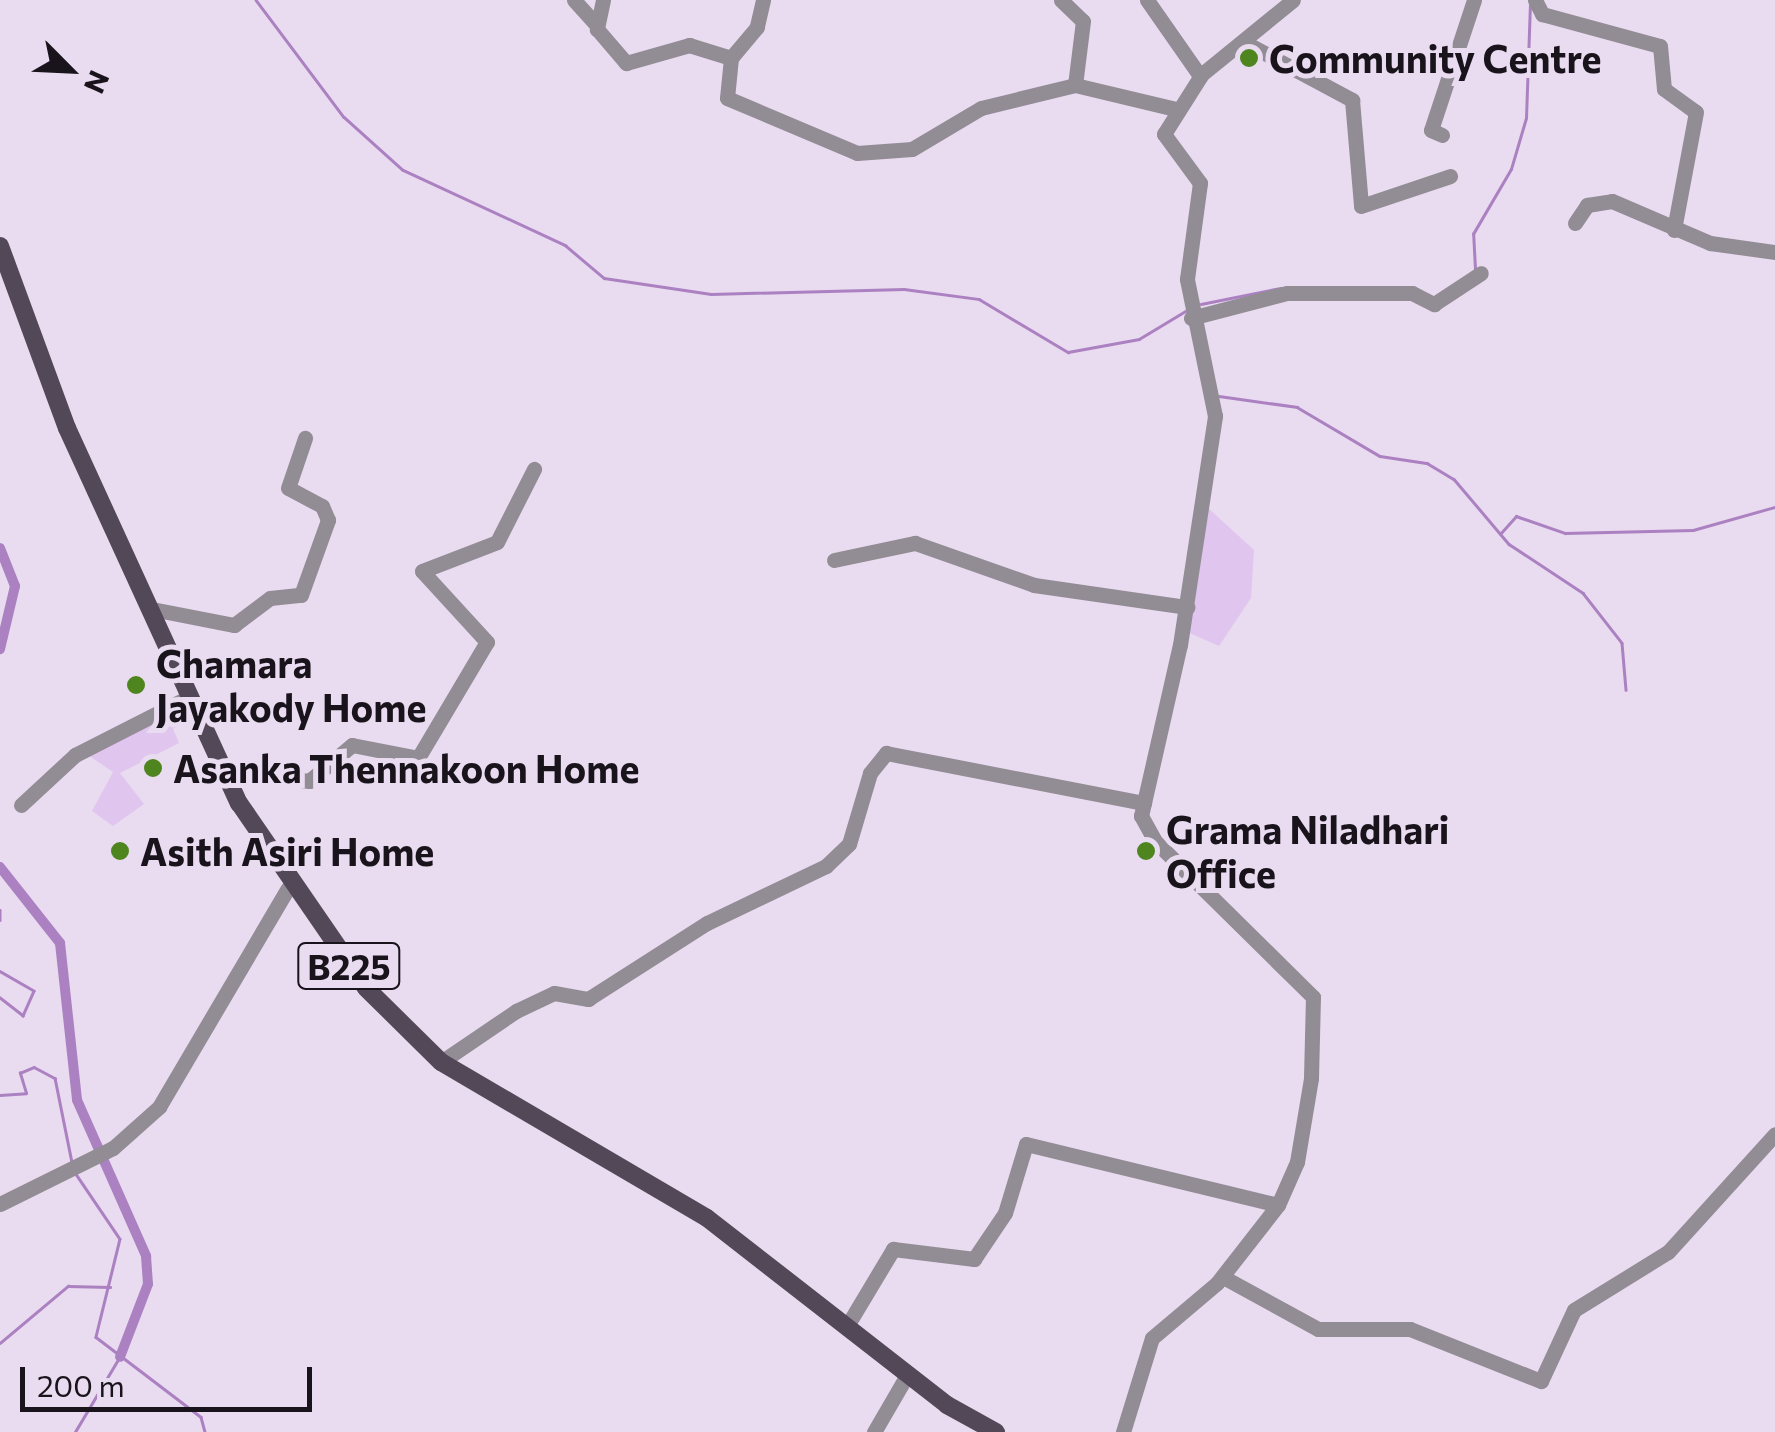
<!DOCTYPE html>
<html>
<head>
<meta charset="utf-8">
<style>
	body { margin:0 }
	#map { position:relative; width:1775px; height:1432px; overflow:hidden; background:#e9dbf0; font-family:Commissioner,sans-serif }
	div>[style] { position:absolute }
	.green>* { inset:0; background:#e0c5ee }
	.stream>* { height:2.5px; margin:-1.25px; padding:0 1.25px; transform-origin:1.25px; border-radius:1.25px; background:#ab81c1 }
	.canal>* { height:10px; margin:-5px; padding:0 5px; transform-origin:5px; border-radius:5px; background:#ab81c1 }
	.minor>* { height:15px; margin:-7.5px; padding:0 7.5px; transform-origin:7.5px; border-radius:7.5px; background:#928c95 }
	.major>* { height:18px; margin:-9px; padding:0 9px; transform-origin:9px; border-radius:9px; background:#524857 }
	.dots>* { width:28px; height:28px; translate:-50% -50%; box-sizing:border-box; border:5px solid #e9dbf0; border-radius:50% }
	span { translate:-50% -50%; white-space:nowrap; text-align:center; line-height:1.15; -webkit-text-stroke:10px #e9dbf0; paint-order:stroke }
	.shield-label span { padding:2px 8px; background:#e9dbf0; border:2px solid; border-radius:8px; -webkit-text-stroke-width:0 }
	.shield-label { font-size:35px; color:#19141b; font-weight:700 }
	.poi-label { font-size:38px; color:#19141b; font-weight:700 }
	.left { translate:0 -50%; text-align:left }
	.north { position:absolute; left:20px; top:20px; width:100px; height:100px; -webkit-text-stroke:8px #e9dbf0; paint-order:stroke; rotate:114deg; font-size:28px; font-weight:700; line-height:40px; text-align:center; color:#19141b }
	.north::after { content:''; display:block; margin:auto; width:35px; height:45px; background:#19141b; clip-path:polygon(50% 0,100% 100%,50% 72%,0 100%) }
	.scale { position:absolute; left:20px; top:1367px; width:292px; height:45px; box-sizing:border-box; border:5px solid #19141b; border-top:0; padding-left:12px; font-size:30px; line-height:35px; white-space:nowrap; color:#19141b; -webkit-text-stroke:8px #e9dbf0; paint-order:stroke }
</style>
</head>
<body>
<div id="map">
	<div class="green">
		<i style="clip-path:polygon(1207px 507px,1254px 550px,1251px 598px,1219px 646px,1185px 631px)"></i>
		<i style="clip-path:polygon(189px 697px,196px 715px,173px 729px,179px 743px,120px 773px,144px 804px,113px 826px,92px 811px,113px 772px,82px 751px)"></i>
	</div>
	<div class="stream">
		<i style="left:256px;top:0;width:146px;rotate:53.1deg"></i>
		<i style="left:344px;top:117px;width:79px;rotate:41.9deg"></i>
		<i style="left:403px;top:170px;width:179px;rotate:24.8deg"></i>
		<i style="left:565px;top:245px;width:51px;rotate:40.2deg"></i>
		<i style="left:604px;top:278px;width:108px;rotate:8.5deg"></i>
		<i style="left:711px;top:294px;width:193px;rotate:-1.5deg"></i>
		<i style="left:904px;top:289px;width:76px;rotate:7.6deg"></i>
		<i style="left:979px;top:299px;width:104px;rotate:30.8deg"></i>
		<i style="left:1068px;top:352px;width:72px;rotate:-10.4deg"></i>
		<i style="left:1139px;top:339px;width:58px;rotate:-31deg"></i>
		<i style="left:1475px;top:269px;width:35px;rotate:-93deg"></i>
		<i style="left:1473px;top:234px;width:75px;rotate:-59.7deg"></i>
		<i style="left:1511px;top:169px;width:53px;rotate:-73.6deg"></i>
		<i style="left:1526px;top:118px;width:112px;rotate:-88deg"></i>
		<i style="left:1201px;top:304px;width:81px;rotate:-11.4deg"></i>
		<i style="left:1219px;top:396px;width:79px;rotate:8deg"></i>
		<i style="left:1297px;top:407px;width:96px;rotate:30.6deg"></i>
		<i style="left:1380px;top:456px;width:48px;rotate:8.5deg"></i>
		<i style="left:1427px;top:463px;width:31px;rotate:31deg"></i>
		<i style="left:1454px;top:479px;width:85px;rotate:49.8deg"></i>
		<i style="left:1509px;top:544px;width:89px;rotate:33.5deg"></i>
		<i style="left:1583px;top:593px;width:63px;rotate:52deg"></i>
		<i style="left:1622px;top:643px;width:47px;rotate:85.1deg"></i>
		<i style="left:1500px;top:534px;width:24px;rotate:-48deg"></i>
		<i style="left:1516px;top:516px;width:52px;rotate:19.1deg"></i>
		<i style="left:1565px;top:533px;width:128px;rotate:-1.3deg"></i>
		<i style="left:1693px;top:530px;width:85px;rotate:-15.7deg"></i>
		<i style="left:0;top:910px;width:10px;rotate:90deg"></i>
		<i style="left:0;top:971px;width:39px;rotate:30deg"></i>
		<i style="left:34px;top:991px;width:27px;rotate:114deg"></i>
		<i style="left:23px;top:1016px;width:29px;rotate:-142deg"></i>
		<i style="left:0;top:1095px;width:26px;rotate:-4deg"></i>
		<i style="left:26px;top:1093px;width:21px;rotate:-107deg"></i>
		<i style="left:20px;top:1073px;width:15px;rotate:-23deg"></i>
		<i style="left:34px;top:1067px;width:24px;rotate:28deg"></i>
		<i style="left:55px;top:1078px;width:86px;rotate:78.6deg"></i>
		<i style="left:76px;top:1174px;width:78px;rotate:55.9deg"></i>
		<i style="left:120px;top:1239px;width:101px;rotate:103.8deg"></i>
		<i style="left:96px;top:1337px;width:132px;rotate:37.3deg"></i>
		<i style="left:201px;top:1417px;width:16px;rotate:75deg"></i>
		<i style="left:0;top:1343px;width:89px;rotate:-40deg"></i>
		<i style="left:68px;top:1286px;width:42px;rotate:1.4deg"></i>
		<i style="left:75px;top:1432px;width:86px;rotate:-59.3deg"></i>
	</div>
	<div class="canal">
		<i style="left:0;top:548px;width:41px;rotate:68.5deg"></i>
		<i style="left:15px;top:586px;width:65px;rotate:103.4deg"></i>
		<i style="left:0;top:867px;width:97px;rotate:51.7deg"></i>
		<i style="left:60px;top:943px;width:158px;rotate:83.8deg"></i>
		<i style="left:77px;top:1100px;width:171px;rotate:66.1deg"></i>
		<i style="left:146px;top:1256px;width:28px;rotate:86deg"></i>
		<i style="left:148px;top:1284px;width:78px;rotate:111deg"></i>
	</div>
	<div class="minor">
		<i style="left:574px;top:0;width:30px;rotate:48deg"></i>
		<i style="left:603px;top:0;width:30px;rotate:102deg"></i>
		<i style="left:597px;top:29px;width:45px;rotate:49.5deg"></i>
		<i style="left:626px;top:63px;width:66px;rotate:-15.9deg"></i>
		<i style="left:689px;top:45px;width:44px;rotate:17.2deg"></i>
		<i style="left:763px;top:0;width:28px;rotate:103deg"></i>
		<i style="left:757px;top:27px;width:40px;rotate:130deg"></i>
		<i style="left:731px;top:58px;width:40px;rotate:95.7deg"></i>
		<i style="left:727px;top:98px;width:141px;rotate:22.9deg"></i>
		<i style="left:857px;top:153px;width:55px;rotate:-4.2deg"></i>
		<i style="left:912px;top:149px;width:80px;rotate:-30.7deg"></i>
		<i style="left:981px;top:108px;width:97px;rotate:-13.7deg"></i>
		<i style="left:1075px;top:85px;width:104px;rotate:13.4deg"></i>
		<i style="left:1061px;top:0;width:30px;rotate:44deg"></i>
		<i style="left:1083px;top:21px;width:64px;rotate:97.1deg"></i>
		<i style="left:1147px;top:0;width:93px;rotate:55.1deg"></i>
		<i style="left:1535px;top:0;width:16px;rotate:63deg"></i>
		<i style="left:1542px;top:14px;width:122px;rotate:15.2deg"></i>
		<i style="left:1660px;top:46px;width:43px;rotate:84.7deg"></i>
		<i style="left:1664px;top:89px;width:39px;rotate:36deg"></i>
		<i style="left:1696px;top:112px;width:120px;rotate:100.6deg"></i>
		<i style="left:1244px;top:42px;width:123px;rotate:28.2deg"></i>
		<i style="left:1352px;top:100px;width:106px;rotate:85.1deg"></i>
		<i style="left:1361px;top:206px;width:94px;rotate:-18.6deg"></i>
		<i style="left:1442px;top:135px;width:12px;rotate:-156deg"></i>
		<i style="left:1431px;top:130px;width:137px;rotate:-71.7deg"></i>
		<i style="left:1575px;top:223px;width:22px;rotate:-56deg"></i>
		<i style="left:1587px;top:205px;width:25px;rotate:-9deg"></i>
		<i style="left:1612px;top:201px;width:107px;rotate:23.2deg"></i>
		<i style="left:1710px;top:243px;width:66px;rotate:7.9deg"></i>
		<i style="left:1191px;top:318px;width:99px;rotate:-14.6deg"></i>
		<i style="left:1287px;top:293px;width:125px"></i>
		<i style="left:1412px;top:293px;width:25px;rotate:27deg"></i>
		<i style="left:1434px;top:304px;width:56px;rotate:-33.4deg"></i>
		<i style="left:834px;top:560px;width:83px;rotate:-11.9deg"></i>
		<i style="left:915px;top:543px;width:126px;rotate:19.4deg"></i>
		<i style="left:1034px;top:585px;width:155px;rotate:8.2deg"></i>
		<i style="left:152px;top:609px;width:84px;rotate:11deg"></i>
		<i style="left:234px;top:625px;width:45px;rotate:-36.9deg"></i>
		<i style="left:270px;top:598px;width:31px;rotate:-6deg"></i>
		<i style="left:301px;top:595px;width:80px;rotate:-70.2deg"></i>
		<i style="left:328px;top:520px;width:15px;rotate:-113deg"></i>
		<i style="left:322px;top:506px;width:38px;rotate:-152deg"></i>
		<i style="left:288px;top:488px;width:53px;rotate:-71.2deg"></i>
		<i style="left:223px;top:771px;width:87px;rotate:6.6deg"></i>
		<i style="left:309px;top:781px;width:56px;rotate:-39.9deg"></i>
		<i style="left:352px;top:745px;width:67px;rotate:11.1deg"></i>
		<i style="left:418px;top:758px;width:135px;rotate:-59.3deg"></i>
		<i style="left:487px;top:642px;width:96px;rotate:-132.5deg"></i>
		<i style="left:422px;top:571px;width:80px;rotate:-21.1deg"></i>
		<i style="left:497px;top:542px;width:82px;rotate:-63.1deg"></i>
		<i style="left:21px;top:805px;width:74px;rotate:-42.8deg"></i>
		<i style="left:75px;top:755px;width:128px;rotate:-27deg"></i>
		<i style="left:441px;top:1062px;width:91px;rotate:-34.2deg"></i>
		<i style="left:516px;top:1011px;width:42px;rotate:-25.3deg"></i>
		<i style="left:554px;top:993px;width:35px;rotate:10deg"></i>
		<i style="left:588px;top:999px;width:141px;rotate:-32.6deg"></i>
		<i style="left:707px;top:923px;width:132px;rotate:-25.6deg"></i>
		<i style="left:826px;top:866px;width:32px;rotate:-44deg"></i>
		<i style="left:849px;top:844px;width:74px;rotate:-73.5deg"></i>
		<i style="left:870px;top:773px;width:26px;rotate:-51deg"></i>
		<i style="left:886px;top:753px;width:263px;rotate:11deg"></i>
		<i style="left:0;top:1204px;width:126px;rotate:-26.4deg"></i>
		<i style="left:113px;top:1148px;width:62px;rotate:-41.7deg"></i>
		<i style="left:159px;top:1107px;width:254px;rotate:-59.5deg"></i>
		<i style="left:1223px;top:1277px;width:108px;rotate:28.7deg"></i>
		<i style="left:1318px;top:1329px;width:92px"></i>
		<i style="left:1410px;top:1329px;width:141px;rotate:21.7deg"></i>
		<i style="left:1541px;top:1381px;width:78px;rotate:-65.1deg"></i>
		<i style="left:1574px;top:1310px;width:110px;rotate:-31.7deg"></i>
		<i style="left:1668px;top:1252px;width:159px;rotate:-47.8deg"></i>
		<i style="left:847px;top:1326px;width:90px;rotate:-59.1deg"></i>
		<i style="left:893px;top:1249px;width:82px;rotate:7deg"></i>
		<i style="left:974px;top:1259px;width:55px;rotate:-56deg"></i>
		<i style="left:1005px;top:1213px;width:72px;rotate:-73.1deg"></i>
		<i style="left:1026px;top:1144px;width:259px;rotate:13.6deg"></i>
		<i style="left:874px;top:1432px;width:66px;rotate:-59.9deg"></i>
		<i style="left:1123px;top:1432px;width:98px;rotate:-72.9deg"></i>
		<i style="left:1152px;top:1338px;width:85px;rotate:-40.2deg"></i>
		<i style="left:1217px;top:1283px;width:99px;rotate:-52deg"></i>
		<i style="left:1278px;top:1205px;width:47px;rotate:-66.2deg"></i>
		<i style="left:1297px;top:1162px;width:85px;rotate:-80.5deg"></i>
		<i style="left:1311px;top:1078px;width:81px;rotate:-88.6deg"></i>
		<i style="left:1313px;top:997px;width:222px;rotate:-135.4deg"></i>
		<i style="left:1155px;top:841px;width:29px;rotate:-119deg"></i>
		<i style="left:1141px;top:816px;width:175px;rotate:-77.2deg"></i>
		<i style="left:1180px;top:645px;width:232px;rotate:-81.3deg"></i>
		<i style="left:1215px;top:416px;width:140px;rotate:-101.6deg"></i>
		<i style="left:1187px;top:279px;width:97px;rotate:-82.3deg"></i>
		<i style="left:1200px;top:183px;width:61px;rotate:-126.3deg"></i>
		<i style="left:1164px;top:134px;width:71px;rotate:-57.7deg"></i>
		<i style="left:1202px;top:74px;width:117px;rotate:-39.1deg"></i>
	</div>
	<div class="major">
		<i style="left:0;top:246px;width:194px;rotate:69.8deg"></i>
		<i style="left:67px;top:428px;width:413px;rotate:65.4deg"></i>
		<i style="left:239px;top:803px;width:224px;rotate:55.5deg"></i>
		<i style="left:366px;top:988px;width:105px;rotate:44.6deg"></i>
		<i style="left:441px;top:1062px;width:308px;rotate:30.4deg"></i>
		<i style="left:707px;top:1218px;width:304px;rotate:37.9deg"></i>
		<i style="left:947px;top:1405px;width:56px;rotate:28.9deg"></i>
	</div>
	<div class="dots">
		<i style="left:1249px;top:58px;background:#4e851f"></i>
		<i style="left:136px;top:685px;background:#4e851f"></i>
		<i style="left:153px;top:768px;background:#4e851f"></i>
		<i style="left:120px;top:851px;background:#4e851f"></i>
		<i style="left:1146px;top:851px;background:#4e851f"></i>
	</div>
	<div class="shield-label">
		<span style="left:349px;top:966px">B225</span>
	</div>
	<div class="poi-label">
		<span class="left" style="left:1269px;top:58px">Community Centre</span>
		<span class="left" style="left:156px;top:685px">Chamara<br>Jayakody Home</span>
		<span class="left" style="left:173px;top:768px">Asanka Thennakoon Home</span>
		<span class="left" style="left:1166px;top:851px">Grama Niladhari<br>Office</span>
		<span class="left" style="left:140px;top:851px">Asith Asiri Home</span>
	</div>
	<div class="north">N</div>
	<div class="scale">200 m</div>
</div>
</body>
</html>
